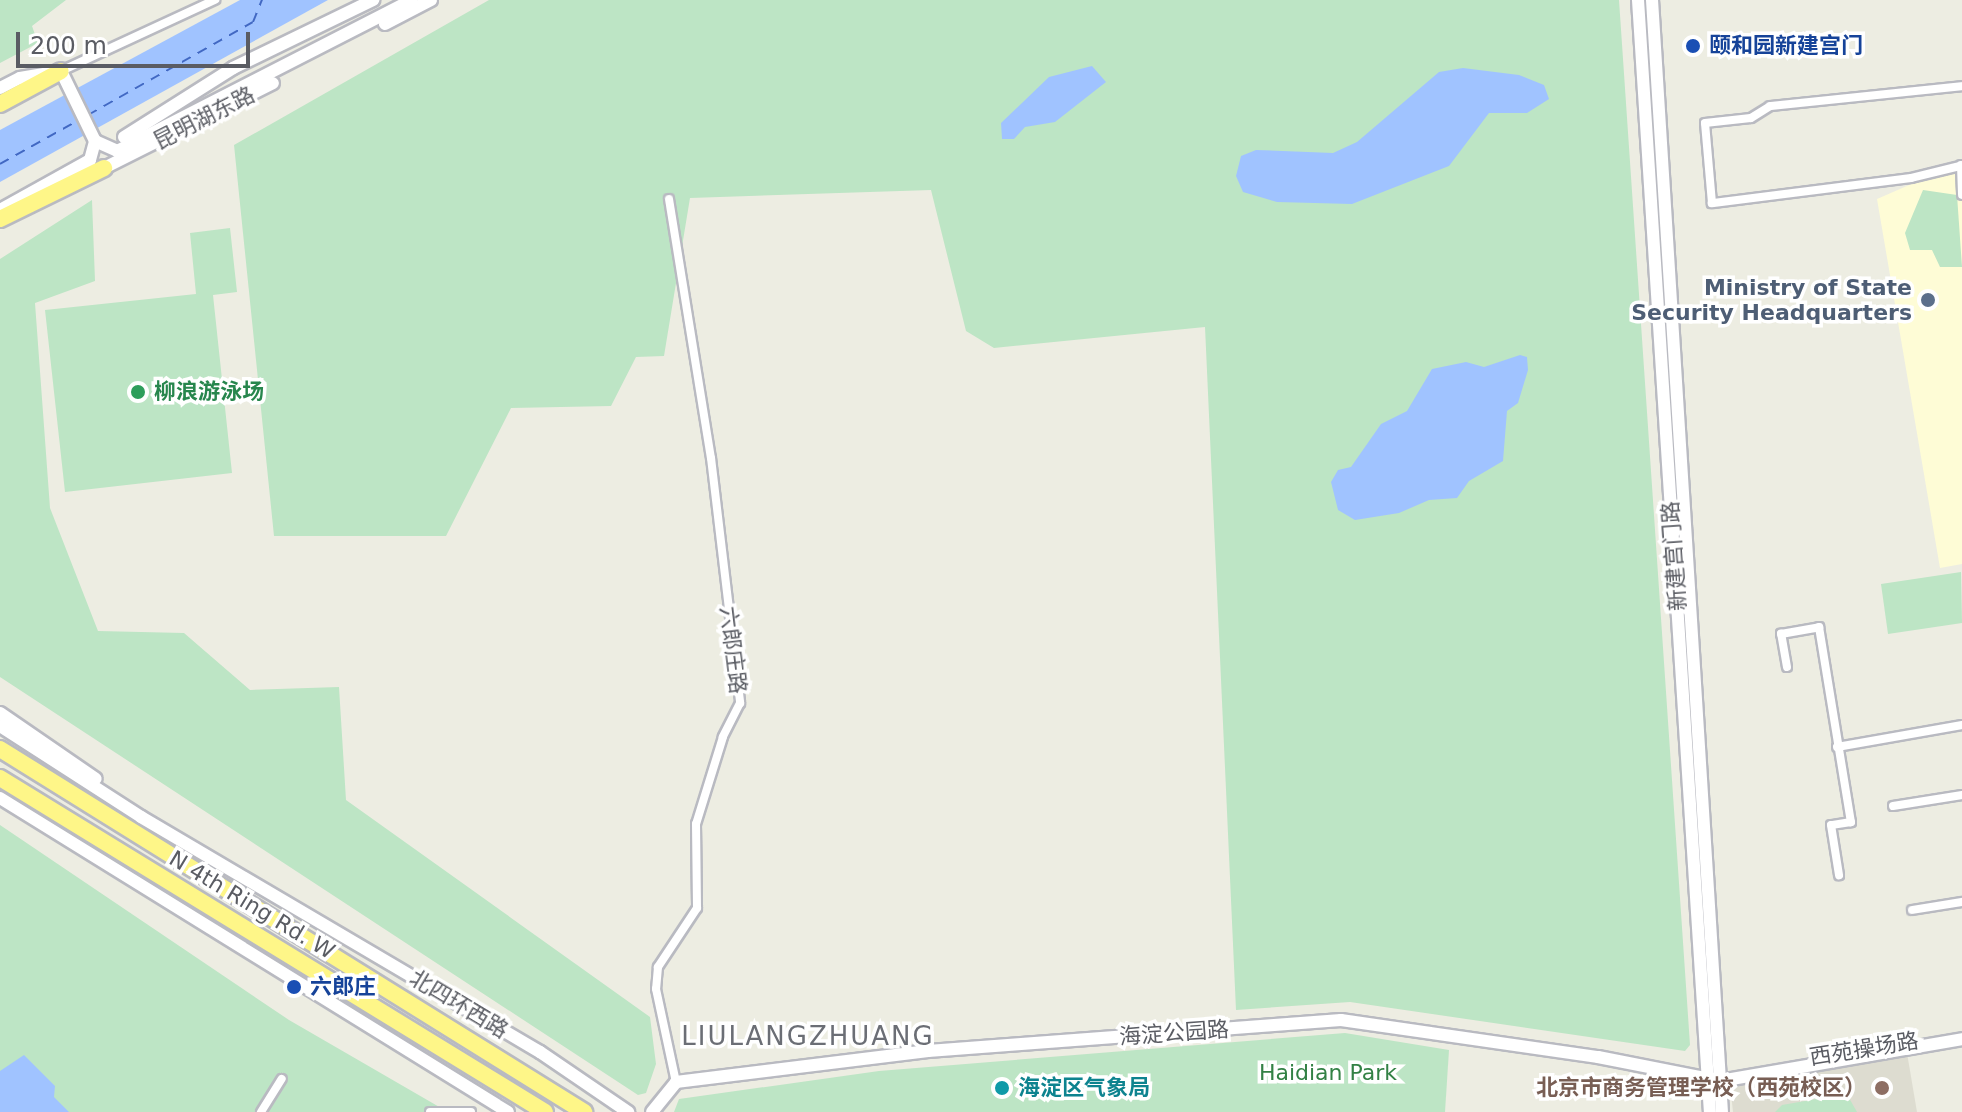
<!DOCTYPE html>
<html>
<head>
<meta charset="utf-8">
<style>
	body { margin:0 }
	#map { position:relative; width:1962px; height:1112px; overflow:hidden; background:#edede2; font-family:"DejaVu Sans","Noto Sans SC",sans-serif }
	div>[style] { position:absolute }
	.commercial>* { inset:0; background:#fefcd6 }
	.education>* { inset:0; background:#dddcd0 }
	.green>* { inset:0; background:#bde5c5 }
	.water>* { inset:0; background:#a0c3ff }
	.ferry>* { height:2px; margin-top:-1px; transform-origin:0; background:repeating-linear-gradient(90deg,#4168c3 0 10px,transparent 0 18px) }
	.roads { filter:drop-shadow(2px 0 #b9bac1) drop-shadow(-2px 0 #b9bac1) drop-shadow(0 2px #b9bac1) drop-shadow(0 -2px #b9bac1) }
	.street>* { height:8px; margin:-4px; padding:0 4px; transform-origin:4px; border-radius:4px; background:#fff }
	.secondary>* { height:12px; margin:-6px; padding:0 6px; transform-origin:6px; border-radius:6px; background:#fff }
	.highway>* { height:16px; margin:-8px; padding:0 8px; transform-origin:8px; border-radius:8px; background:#fef688 }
	.dots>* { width:22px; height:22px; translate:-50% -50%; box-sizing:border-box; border:4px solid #fff; border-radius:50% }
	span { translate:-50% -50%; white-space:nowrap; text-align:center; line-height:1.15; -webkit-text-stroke:7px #fff; paint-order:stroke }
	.transit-label { font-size:22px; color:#164399; font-weight:700 }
	.left { translate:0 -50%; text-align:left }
	.street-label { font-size:22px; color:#5a5c63 }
	.service-label { font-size:22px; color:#4e5e75; font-weight:700 }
	.right { translate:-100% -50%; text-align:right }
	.leisure-label { font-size:22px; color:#27864d; font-weight:700 }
	.park-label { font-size:22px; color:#338145 }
	.culture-label { font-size:22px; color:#0d838f; font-weight:700 }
	.education-label { font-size:22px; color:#785e54; font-weight:700 }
	.quarter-label { font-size:26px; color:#6b6e75; letter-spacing:2px }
	.scale { position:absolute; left:16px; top:32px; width:234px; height:36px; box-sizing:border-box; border:4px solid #5a5c63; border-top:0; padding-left:10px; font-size:24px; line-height:28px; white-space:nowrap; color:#5a5c63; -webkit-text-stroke:6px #fff; paint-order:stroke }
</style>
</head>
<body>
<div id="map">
	<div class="commercial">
		<i style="clip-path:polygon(1962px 162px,1962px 564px,1940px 568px,1877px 199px)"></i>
	</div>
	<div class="education">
		<i style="clip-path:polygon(1907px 1053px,1917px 1112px,1733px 1112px,1730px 1084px)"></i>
	</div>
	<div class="green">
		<i style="clip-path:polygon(0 0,66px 0,32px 26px,38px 43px,0 63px)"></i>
		<i style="clip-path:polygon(489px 0,1619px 0,1690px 1045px,1685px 1051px,1350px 1002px,1236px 1010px,1205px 327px,994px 348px,966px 331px,931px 190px,690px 198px,664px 356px,636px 357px,611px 406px,511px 408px,446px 536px,274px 536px,234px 145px)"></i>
		<i style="clip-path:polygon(1923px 190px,1957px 195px,1962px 267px,1940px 267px,1932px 250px,1910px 250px,1905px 233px)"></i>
		<i style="clip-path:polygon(92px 200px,95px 281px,35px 303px,50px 508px,98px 631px,184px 633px,250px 690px,339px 687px,346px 800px,650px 1017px,656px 1064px,646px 1093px,638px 1095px,0 677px,0 259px)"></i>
		<i style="clip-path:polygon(230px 228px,237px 292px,213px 295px,232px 473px,65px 492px,45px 310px,196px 294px,190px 233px)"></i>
		<i style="clip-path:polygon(1961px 572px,1962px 623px,1888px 634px,1881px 584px)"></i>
		<i style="clip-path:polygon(0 825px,289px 1020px,448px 1112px,0 1112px)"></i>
		<i style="clip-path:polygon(1345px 1033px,1449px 1050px,1445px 1112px,674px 1112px,679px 1099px,879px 1071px)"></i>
		<i style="clip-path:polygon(1840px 1095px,1849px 1098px,1857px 1112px,1775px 1112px,1782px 1105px)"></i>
	</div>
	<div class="water">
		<i style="clip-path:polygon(240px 0,328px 0,0 182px,0 130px)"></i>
		<i style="clip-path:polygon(1092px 66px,1106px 82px,1055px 122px,1025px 127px,1014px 139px,1002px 139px,1001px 123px,1049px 77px)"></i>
		<i style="clip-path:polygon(1463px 68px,1519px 75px,1544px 85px,1549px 99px,1527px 113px,1489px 113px,1449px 166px,1352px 204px,1277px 202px,1243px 192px,1236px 176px,1241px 156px,1256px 150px,1333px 153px,1357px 142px,1439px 72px)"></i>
		<i style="clip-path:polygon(1520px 355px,1527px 357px,1528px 370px,1518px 403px,1507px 411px,1503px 461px,1469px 481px,1457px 498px,1429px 500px,1399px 513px,1355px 520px,1338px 510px,1331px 482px,1338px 470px,1351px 467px,1381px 424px,1407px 411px,1432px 369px,1466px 362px,1484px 367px)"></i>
		<i style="clip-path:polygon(24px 1055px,55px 1086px,54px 1097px,69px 1112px,0 1112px,0 1071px)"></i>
	</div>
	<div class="ferry">
		<i style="left:88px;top:115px;width:189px;rotate:-29.4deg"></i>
		<i style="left:253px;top:22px;width:24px;rotate:-68deg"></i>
		<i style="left:0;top:164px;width:90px;rotate:-29.1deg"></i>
	</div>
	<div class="roads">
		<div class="street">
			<i style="left:61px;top:71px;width:170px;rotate:-24.8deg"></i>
			<i style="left:1961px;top:165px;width:30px;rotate:88deg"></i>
			<i style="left:1960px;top:166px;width:50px;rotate:166.2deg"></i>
			<i style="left:1911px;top:178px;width:201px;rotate:172.8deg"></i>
			<i style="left:1712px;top:203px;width:80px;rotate:-95deg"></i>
			<i style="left:1705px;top:123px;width:46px;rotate:-6.2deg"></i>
			<i style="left:1751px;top:118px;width:22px;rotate:-32deg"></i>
			<i style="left:1770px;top:106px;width:193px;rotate:-5.9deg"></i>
			<i style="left:669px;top:199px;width:262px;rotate:80.8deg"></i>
			<i style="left:711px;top:458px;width:247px;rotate:83.2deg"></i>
			<i style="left:740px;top:703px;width:38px;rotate:117deg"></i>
			<i style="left:723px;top:737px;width:91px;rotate:107.2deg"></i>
			<i style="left:696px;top:824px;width:84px;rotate:89.3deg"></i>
			<i style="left:697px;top:908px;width:71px;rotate:123.5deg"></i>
			<i style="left:658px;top:967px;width:22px;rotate:95deg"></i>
			<i style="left:656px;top:989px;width:95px;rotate:77.9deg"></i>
			<i style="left:1787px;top:667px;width:34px;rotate:-100deg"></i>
			<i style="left:1781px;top:634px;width:39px;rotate:-10deg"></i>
			<i style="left:1819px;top:627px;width:198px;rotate:80.7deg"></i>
			<i style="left:1851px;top:822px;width:20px;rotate:171deg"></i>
			<i style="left:1831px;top:825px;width:51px;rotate:80.9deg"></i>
			<i style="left:1837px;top:747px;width:127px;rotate:-10deg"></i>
			<i style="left:1893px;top:806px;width:70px;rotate:-9.1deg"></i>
			<i style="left:1912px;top:910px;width:51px;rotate:-9.1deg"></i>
			<i style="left:261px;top:1112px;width:39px;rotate:-58deg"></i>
			<i style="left:430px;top:1112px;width:41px"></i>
		</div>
		<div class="secondary">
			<i style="left:1638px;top:0;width:1114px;rotate:86.3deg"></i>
			<i style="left:1652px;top:0;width:1114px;rotate:86.4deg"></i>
			<i style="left:385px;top:24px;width:52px;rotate:-27.6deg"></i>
			<i style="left:0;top:88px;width:22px;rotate:-27deg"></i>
			<i style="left:20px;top:78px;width:42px;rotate:-9.7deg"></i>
			<i style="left:61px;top:71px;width:78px;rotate:64.1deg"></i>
			<i style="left:95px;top:141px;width:24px;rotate:24deg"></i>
			<i style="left:117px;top:151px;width:331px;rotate:-27.1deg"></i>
			<i style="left:124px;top:137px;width:129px;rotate:-32.3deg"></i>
			<i style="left:233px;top:68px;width:156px;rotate:-25.9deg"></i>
			<i style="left:104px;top:168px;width:189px;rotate:-26.7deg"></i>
			<i style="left:0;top:210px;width:103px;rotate:-29.1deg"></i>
			<i style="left:90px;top:160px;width:20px;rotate:-75deg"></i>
			<i style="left:0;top:713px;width:116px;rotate:34.5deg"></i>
			<i style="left:0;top:726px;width:168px;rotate:32.8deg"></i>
			<i style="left:141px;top:817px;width:463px;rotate:30.5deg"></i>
			<i style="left:540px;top:1052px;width:107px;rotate:34.3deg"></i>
			<i style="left:0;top:798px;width:597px;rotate:31.72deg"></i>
			<i style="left:652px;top:1112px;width:38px;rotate:-51deg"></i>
			<i style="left:676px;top:1082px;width:254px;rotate:-7deg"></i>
			<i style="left:928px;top:1051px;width:414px;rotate:-4.3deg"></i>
			<i style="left:1341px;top:1020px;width:260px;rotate:8.2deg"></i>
			<i style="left:1598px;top:1057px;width:124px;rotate:11.1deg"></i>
			<i style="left:1720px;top:1081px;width:246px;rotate:-9.8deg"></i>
		</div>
		<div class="highway">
			<i style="left:0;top:104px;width:69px;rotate:-28.4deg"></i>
			<i style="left:0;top:219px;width:116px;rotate:-26.1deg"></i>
			<i style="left:0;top:749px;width:688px;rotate:31.86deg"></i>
			<i style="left:0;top:778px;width:639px;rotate:31.5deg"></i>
		</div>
	</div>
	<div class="dots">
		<i style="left:1693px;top:46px;background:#1a4fb4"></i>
		<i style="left:1928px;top:300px;background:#5c6f8a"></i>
		<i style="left:138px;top:392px;background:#2e9e5b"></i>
		<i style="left:294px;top:987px;background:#1a4fb4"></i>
		<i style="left:1002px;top:1088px;background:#0f9aa8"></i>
		<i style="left:1882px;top:1088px;background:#8d6e63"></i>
	</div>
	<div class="transit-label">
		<span class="left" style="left:1709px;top:46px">颐和园新建宫门</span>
		<span class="left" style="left:310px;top:987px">六郎庄</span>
	</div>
	<div class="street-label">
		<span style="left:204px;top:118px;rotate:-27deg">昆明湖东路</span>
		<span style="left:1674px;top:556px;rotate:-94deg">新建宫门路</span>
		<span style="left:733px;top:650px;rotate:83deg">六郎庄路</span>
		<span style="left:252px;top:905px;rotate:31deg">N 4th Ring Rd. W</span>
		<span style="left:459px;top:1004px;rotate:31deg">北四环西路</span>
		<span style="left:1174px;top:1033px;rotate:-4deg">海淀公园路</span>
		<span style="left:1864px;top:1049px;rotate:-9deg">西苑操场路</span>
	</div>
	<div class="service-label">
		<span class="right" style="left:1912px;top:300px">Ministry of State<br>Security Headquarters</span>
	</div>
	<div class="leisure-label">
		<span class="left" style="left:154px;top:392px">柳浪游泳场</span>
	</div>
	<div class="park-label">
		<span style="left:1328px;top:1073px">Haidian Park</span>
	</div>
	<div class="culture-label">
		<span class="left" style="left:1018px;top:1088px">海淀区气象局</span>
	</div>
	<div class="education-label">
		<span class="right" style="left:1866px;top:1088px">北京市商务管理学校（西苑校区）</span>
	</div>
	<div class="quarter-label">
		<span style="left:808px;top:1037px">LIULANGZHUANG</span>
	</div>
	<div class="scale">200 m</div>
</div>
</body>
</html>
